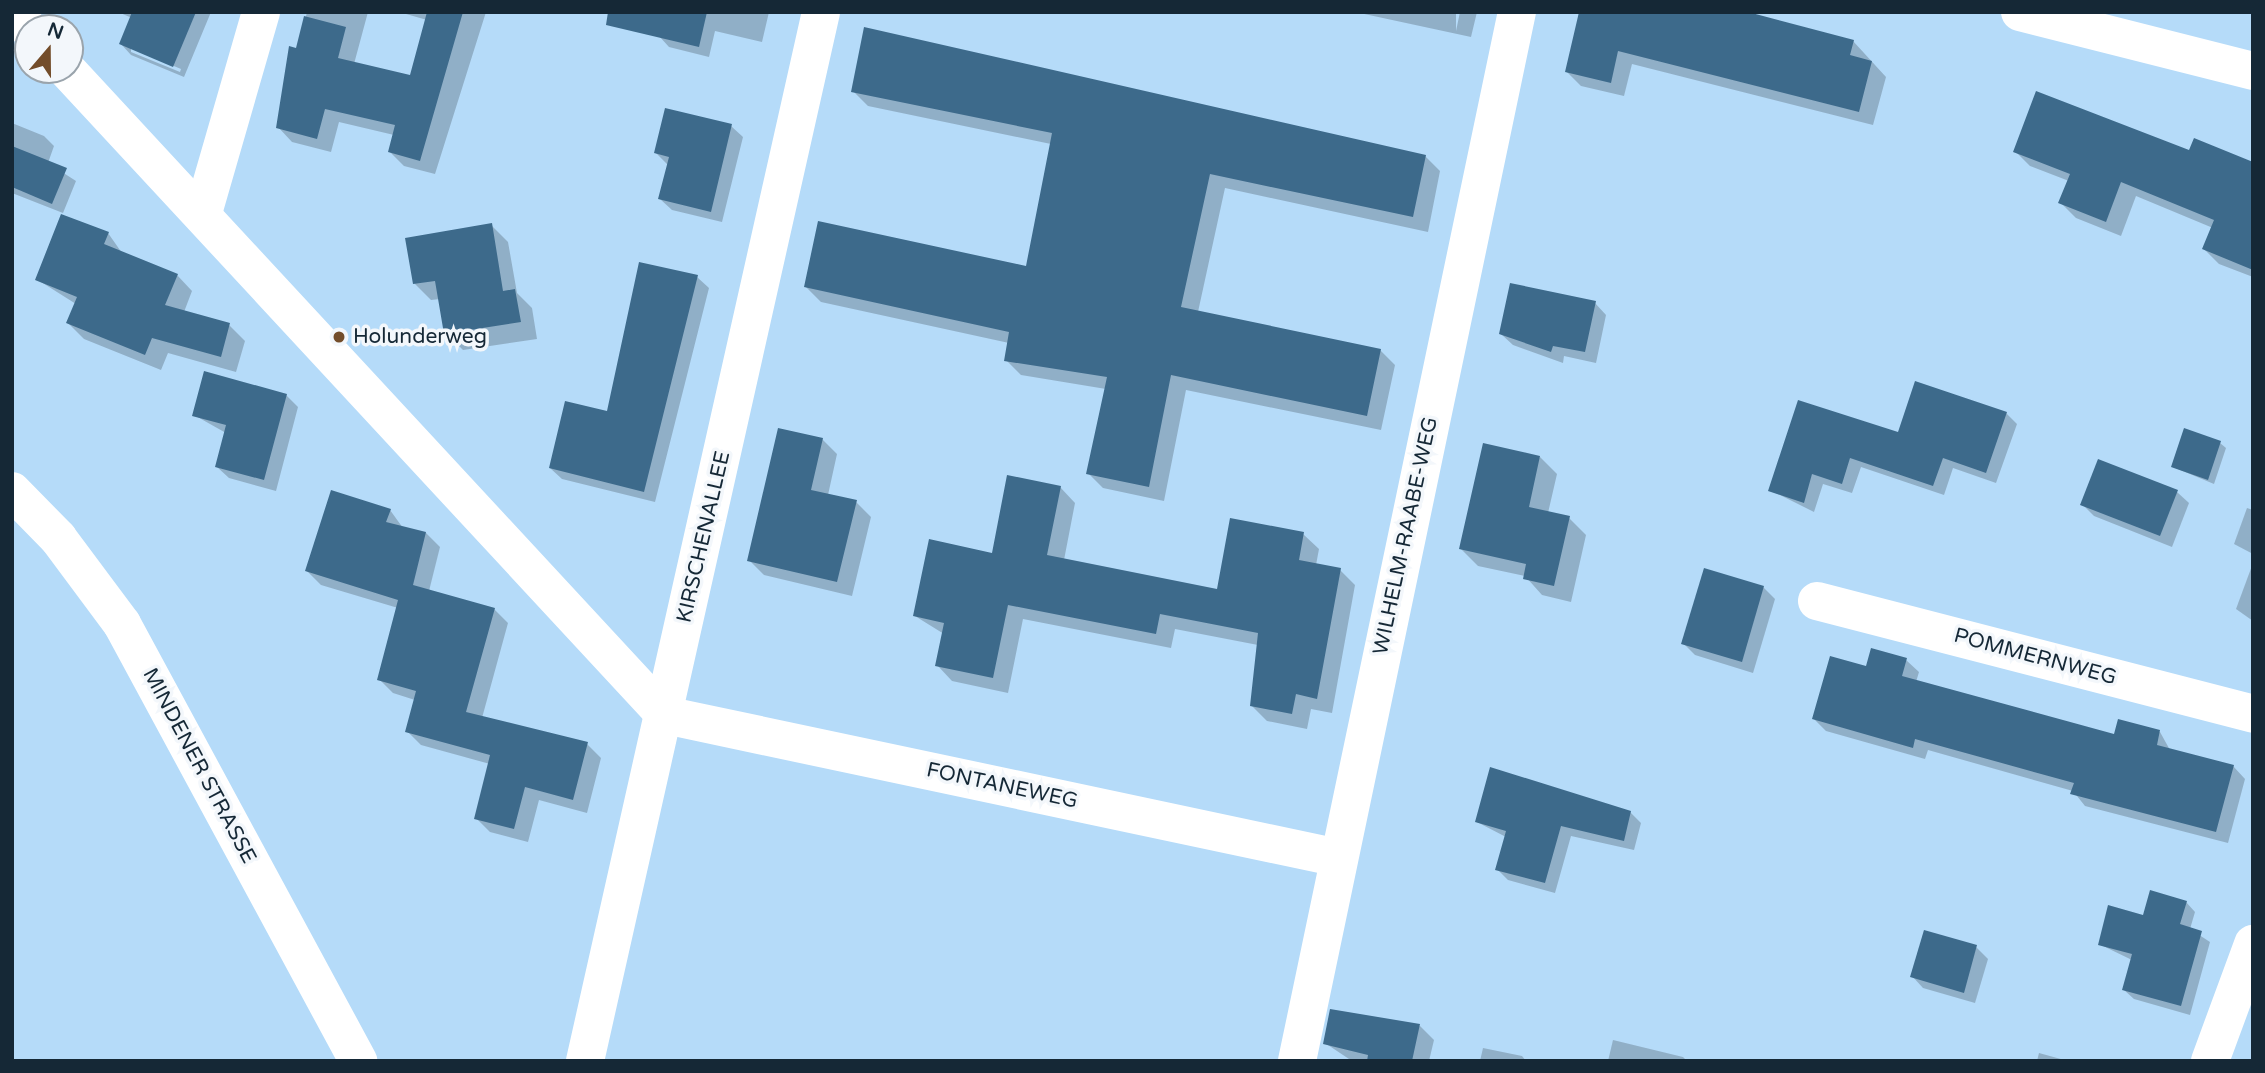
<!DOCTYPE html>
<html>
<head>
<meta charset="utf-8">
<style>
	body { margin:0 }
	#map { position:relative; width:2265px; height:1073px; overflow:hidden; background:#b5dbf9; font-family:"Varela Round",sans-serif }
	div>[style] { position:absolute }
	.shadow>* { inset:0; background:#0003 }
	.building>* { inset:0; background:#3d6a8b }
	.minor>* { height:38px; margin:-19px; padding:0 19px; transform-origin:19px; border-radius:19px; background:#fff }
	.major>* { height:38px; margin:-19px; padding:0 19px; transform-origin:19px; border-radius:19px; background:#fff }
	.dots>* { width:19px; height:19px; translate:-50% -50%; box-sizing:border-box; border:4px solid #f3f7fb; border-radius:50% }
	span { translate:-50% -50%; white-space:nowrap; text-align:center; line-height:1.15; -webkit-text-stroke:7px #f3f7fb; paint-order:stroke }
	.poi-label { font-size:21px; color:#152836 }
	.left { translate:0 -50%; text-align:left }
	.street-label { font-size:21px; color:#152836 }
	.frame { position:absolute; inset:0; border:14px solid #152836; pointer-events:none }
	.north { position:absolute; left:14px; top:14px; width:70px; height:70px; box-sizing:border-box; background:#f3f7fb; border:2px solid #9aa4ac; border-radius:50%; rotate:20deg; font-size:19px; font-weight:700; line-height:28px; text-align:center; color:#152836 }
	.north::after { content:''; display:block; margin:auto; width:24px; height:32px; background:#734d2a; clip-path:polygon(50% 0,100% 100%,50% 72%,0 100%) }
</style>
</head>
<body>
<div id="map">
	<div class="shadow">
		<i style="clip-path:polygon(evenodd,118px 12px,211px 12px,184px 77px,131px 55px,121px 44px,132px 18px,118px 12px,131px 48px,181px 69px,180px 72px,131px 52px,131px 48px)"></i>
		<i style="clip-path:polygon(307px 12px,368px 12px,354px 64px,411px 77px,427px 20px,399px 12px,486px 12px,435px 174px,404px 166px,389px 151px,394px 135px,339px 122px,331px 152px,292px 142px,278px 127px,290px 48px,298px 50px)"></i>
		<i style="clip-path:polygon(664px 12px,769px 12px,762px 42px,715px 31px,709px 57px,669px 47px,659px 36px)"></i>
		<i style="clip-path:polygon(1355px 12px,1456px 12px,1456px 31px,1460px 12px,1477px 12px,1471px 37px)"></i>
		<i style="clip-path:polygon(1581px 12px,1853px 41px,1886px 77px,1873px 125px,1632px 64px,1624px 96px,1581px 86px,1567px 72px)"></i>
		<i style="clip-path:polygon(853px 91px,1425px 156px,1440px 171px,1428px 232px,1225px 188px,1198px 312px,1380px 350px,1395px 365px,1381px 430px,1186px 390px,1164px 501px,1103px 488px,1088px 473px,1106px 389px,1021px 375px,1006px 360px,1009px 343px,821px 302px,806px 287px,1028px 269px,1051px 144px,868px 106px)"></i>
		<i style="clip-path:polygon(12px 123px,44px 136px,54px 146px,48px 163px,76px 181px,63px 213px,12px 193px)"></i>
		<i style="clip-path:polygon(731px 126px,743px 137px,722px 222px,672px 210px,660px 199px,668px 165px,656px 153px)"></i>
		<i style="clip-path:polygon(2015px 151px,2190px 152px,2253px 164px,2253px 277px,2219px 264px,2204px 249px,2213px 228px,2136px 196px,2121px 236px,2076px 218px,2061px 203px,2069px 181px,2030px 166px)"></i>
		<i style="clip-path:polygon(491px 225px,508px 242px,517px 293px,532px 308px,537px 339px,463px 350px,446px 333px,440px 299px,431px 300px,414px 283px)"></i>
		<i style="clip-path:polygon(108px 233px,122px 253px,177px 275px,192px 291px,184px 312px,229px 325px,245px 341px,236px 372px,168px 353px,161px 370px,84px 339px,68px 323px,76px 304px,38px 280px)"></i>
		<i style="clip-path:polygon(697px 277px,709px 288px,655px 502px,562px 479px,550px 468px,608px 413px)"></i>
		<i style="clip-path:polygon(1595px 303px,1606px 315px,1596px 363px,1564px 356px,1563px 363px,1513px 345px,1501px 334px)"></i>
		<i style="clip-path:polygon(286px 395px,298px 407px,276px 491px,229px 478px,217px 467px,226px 433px,194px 415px)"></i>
		<i style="clip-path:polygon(2006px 413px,2017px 424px,1996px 483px,1953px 468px,1944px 495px,1861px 467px,1852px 493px,1823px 484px,1814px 512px,1770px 490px,1899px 434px)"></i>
		<i style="clip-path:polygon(822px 439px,837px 454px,828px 495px,856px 502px,871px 517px,852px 596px,764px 575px,749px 560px)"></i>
		<i style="clip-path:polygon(2220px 443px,2226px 448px,2214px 484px,2173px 467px)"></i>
		<i style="clip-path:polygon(1540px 457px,1557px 474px,1548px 513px,1569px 518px,1586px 535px,1571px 602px,1542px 595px,1525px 576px,1478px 566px,1461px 549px)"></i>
		<i style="clip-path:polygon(1060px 487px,1075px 503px,1064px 560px,1219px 591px,1303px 534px,1319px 549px,1316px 565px,1340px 570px,1355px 585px,1332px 713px,1311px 709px,1307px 729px,1267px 721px,1252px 706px,1258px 645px,1175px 629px,1171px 648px,1023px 619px,1008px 693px,952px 681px,937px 665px,944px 634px,915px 616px,993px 555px)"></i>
		<i style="clip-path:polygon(2177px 492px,2189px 503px,2172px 547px,2094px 516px,2082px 504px)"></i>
		<i style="clip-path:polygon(2247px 508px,2253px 510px,2253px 554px,2234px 544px)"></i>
		<i style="clip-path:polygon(390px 510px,403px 528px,426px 533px,440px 547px,429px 591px,494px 609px,508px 623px,482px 718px,587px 744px,601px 758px,587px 813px,539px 800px,528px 842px,490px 832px,476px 818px,490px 764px,421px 745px,407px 731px,415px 700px,393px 693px,379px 679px,398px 608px,321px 585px,307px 571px)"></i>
		<i style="clip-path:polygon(2253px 563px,2253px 621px,2236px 609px)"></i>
		<i style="clip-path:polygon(1763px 587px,1775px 599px,1753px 673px,1695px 655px,1683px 643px)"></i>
		<i style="clip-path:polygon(1906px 660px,1919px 672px,1916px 682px,2115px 737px,2160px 732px,2170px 750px,2233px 766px,2245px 779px,2228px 843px,2085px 806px,2073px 791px,1928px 750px,1925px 759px,1826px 731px,1814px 719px,1867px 668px)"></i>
		<i style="clip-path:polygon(1630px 812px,1641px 823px,1634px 850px,1571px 836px,1555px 893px,1508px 880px,1497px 869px,1506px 837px,1477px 822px)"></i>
		<i style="clip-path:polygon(2186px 902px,2195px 912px,2190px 929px,2210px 942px,2190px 1015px,2134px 999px,2124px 990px,2132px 960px,2099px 944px,2144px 917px)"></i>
		<i style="clip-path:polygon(1976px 947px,1988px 959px,1975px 1003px,1923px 988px,1912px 976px)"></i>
		<i style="clip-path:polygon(1420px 1026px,1434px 1040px,1429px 1061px,1352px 1061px,1325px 1043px)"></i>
		<i style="clip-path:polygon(1613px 1040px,1683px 1057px,1687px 1061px,1608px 1061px)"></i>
		<i style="clip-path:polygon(1483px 1048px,1522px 1056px,1526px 1061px,1480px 1061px)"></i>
		<i style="clip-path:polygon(2039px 1053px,2068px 1061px,2037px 1061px)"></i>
	</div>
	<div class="building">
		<i style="clip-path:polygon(132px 12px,196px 12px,173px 67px,119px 44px)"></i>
		<i style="clip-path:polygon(427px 12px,463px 12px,420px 161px,388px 152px,395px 125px,325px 109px,317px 139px,276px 128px,289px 46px,296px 48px,304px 16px,346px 27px,338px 58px,410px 75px)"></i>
		<i style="clip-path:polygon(608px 12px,707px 12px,699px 47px,606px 25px)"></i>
		<i style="clip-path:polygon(1579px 12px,1748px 12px,1854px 40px,1850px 55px,1872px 61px,1859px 112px,1618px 51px,1611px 83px,1565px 72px)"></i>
		<i style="clip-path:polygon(864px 27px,1426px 155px,1413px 217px,1210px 174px,1181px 307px,1381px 349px,1367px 416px,1171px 375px,1149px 487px,1086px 474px,1107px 377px,1004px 361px,1009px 332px,804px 287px,818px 221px,1026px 266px,1052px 133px,851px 92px)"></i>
		<i style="clip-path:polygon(2036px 91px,2189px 150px,2194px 138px,2253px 162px,2253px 270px,2202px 249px,2214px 220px,2121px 182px,2106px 222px,2058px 203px,2070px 174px,2013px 152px)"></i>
		<i style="clip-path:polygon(665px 108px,732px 124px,711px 212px,658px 199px,669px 157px,654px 153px)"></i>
		<i style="clip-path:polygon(12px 146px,67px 168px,52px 204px,12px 187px)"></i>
		<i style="clip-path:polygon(61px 214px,109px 232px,104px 244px,178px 274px,165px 305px,230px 323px,221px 357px,152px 338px,145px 355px,66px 323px,77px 297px,35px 280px)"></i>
		<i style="clip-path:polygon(492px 223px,503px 291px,515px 289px,521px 322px,444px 334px,435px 281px,413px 284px,405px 238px)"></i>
		<i style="clip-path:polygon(639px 262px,698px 275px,644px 492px,549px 468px,565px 401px,607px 411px)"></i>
		<i style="clip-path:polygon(1510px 283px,1596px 301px,1585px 352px,1553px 346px,1551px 352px,1499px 334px)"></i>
		<i style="clip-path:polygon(204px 371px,287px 394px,264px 480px,215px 467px,226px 425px,192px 416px)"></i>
		<i style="clip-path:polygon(1915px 381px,2007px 412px,1986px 473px,1943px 458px,1933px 486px,1850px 458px,1842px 484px,1812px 474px,1804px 503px,1768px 491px,1798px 400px,1898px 432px)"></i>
		<i style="clip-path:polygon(778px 428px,823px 438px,811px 490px,857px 500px,837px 582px,747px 561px)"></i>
		<i style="clip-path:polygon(2184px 428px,2221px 441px,2208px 480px,2171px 467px)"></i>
		<i style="clip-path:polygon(1483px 443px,1540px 456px,1529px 507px,1570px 516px,1554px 586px,1523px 579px,1526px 564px,1459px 549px)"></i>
		<i style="clip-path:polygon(2098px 459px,2178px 490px,2160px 536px,2080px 505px)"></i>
		<i style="clip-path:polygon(1007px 475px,1061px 486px,1047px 555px,1217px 589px,1230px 518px,1304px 532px,1299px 560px,1341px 568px,1317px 699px,1296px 694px,1292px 714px,1250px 706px,1258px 633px,1160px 614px,1156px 634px,1008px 605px,993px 678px,935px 666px,944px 623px,913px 616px,929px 539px,992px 553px)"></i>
		<i style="clip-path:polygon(331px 490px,391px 509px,386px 522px,426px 532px,413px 585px,495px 608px,466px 712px,588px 742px,573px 800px,525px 787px,514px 829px,474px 819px,490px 755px,405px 732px,416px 691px,377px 680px,398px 600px,305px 571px)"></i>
		<i style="clip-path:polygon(1704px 568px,1764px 586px,1742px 662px,1681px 644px)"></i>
		<i style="clip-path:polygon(1871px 648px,1907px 658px,1902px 676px,2114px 734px,2118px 719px,2160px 730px,2157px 745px,2234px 765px,2216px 832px,2070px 794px,2074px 783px,1915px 739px,1913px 748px,1812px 719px,1830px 656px,1866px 666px)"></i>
		<i style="clip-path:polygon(1490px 767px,1631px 811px,1624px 841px,1561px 826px,1545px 883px,1495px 870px,1506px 831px,1475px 822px)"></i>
		<i style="clip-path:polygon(2150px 890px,2187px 901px,2180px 924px,2202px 931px,2181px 1006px,2122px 990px,2132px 954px,2098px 945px,2108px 905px,2143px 915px)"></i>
		<i style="clip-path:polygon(1924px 930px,1977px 945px,1964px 993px,1910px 977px)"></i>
		<i style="clip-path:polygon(1330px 1009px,1420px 1024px,1412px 1061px,1367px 1061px,1368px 1055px,1323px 1044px)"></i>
	</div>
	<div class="minor">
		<i style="left:13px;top:12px;width:22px;rotate:47deg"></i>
		<i style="left:2020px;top:12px;width:240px;rotate:14.2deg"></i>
		<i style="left:67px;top:70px;width:880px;rotate:47.17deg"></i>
		<i style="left:665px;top:715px;width:689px;rotate:11.98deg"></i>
		<i style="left:203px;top:213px;width:209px;rotate:-73.9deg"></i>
		<i style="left:1817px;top:601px;width:450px;rotate:14.5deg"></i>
		<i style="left:585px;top:1061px;width:1075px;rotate:-77.32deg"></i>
		<i style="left:1297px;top:1061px;width:1072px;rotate:-78.16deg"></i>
		<i style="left:2210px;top:1061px;width:125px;rotate:-69.8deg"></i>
	</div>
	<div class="major">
		<i style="left:12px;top:491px;width:66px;rotate:45.6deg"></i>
		<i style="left:58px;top:538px;width:107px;rotate:53.3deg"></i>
		<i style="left:122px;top:624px;width:497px;rotate:61.6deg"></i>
	</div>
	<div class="dots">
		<i style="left:339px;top:337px;background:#734d2a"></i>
	</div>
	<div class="poi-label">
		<span class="left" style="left:353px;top:337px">Holunderweg</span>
	</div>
	<div class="street-label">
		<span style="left:1406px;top:536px;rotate:-78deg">WILHELM-RAABE-WEG</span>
		<span style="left:704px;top:537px;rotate:-77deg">KIRSCHENALLEE</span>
		<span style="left:2035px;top:657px;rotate:15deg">POMMERNWEG</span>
		<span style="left:199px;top:766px;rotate:62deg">MINDENER STRASSE</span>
		<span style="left:1002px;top:786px;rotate:12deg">FONTANEWEG</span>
	</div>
	<div class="frame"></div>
	<div class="north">N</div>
</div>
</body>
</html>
